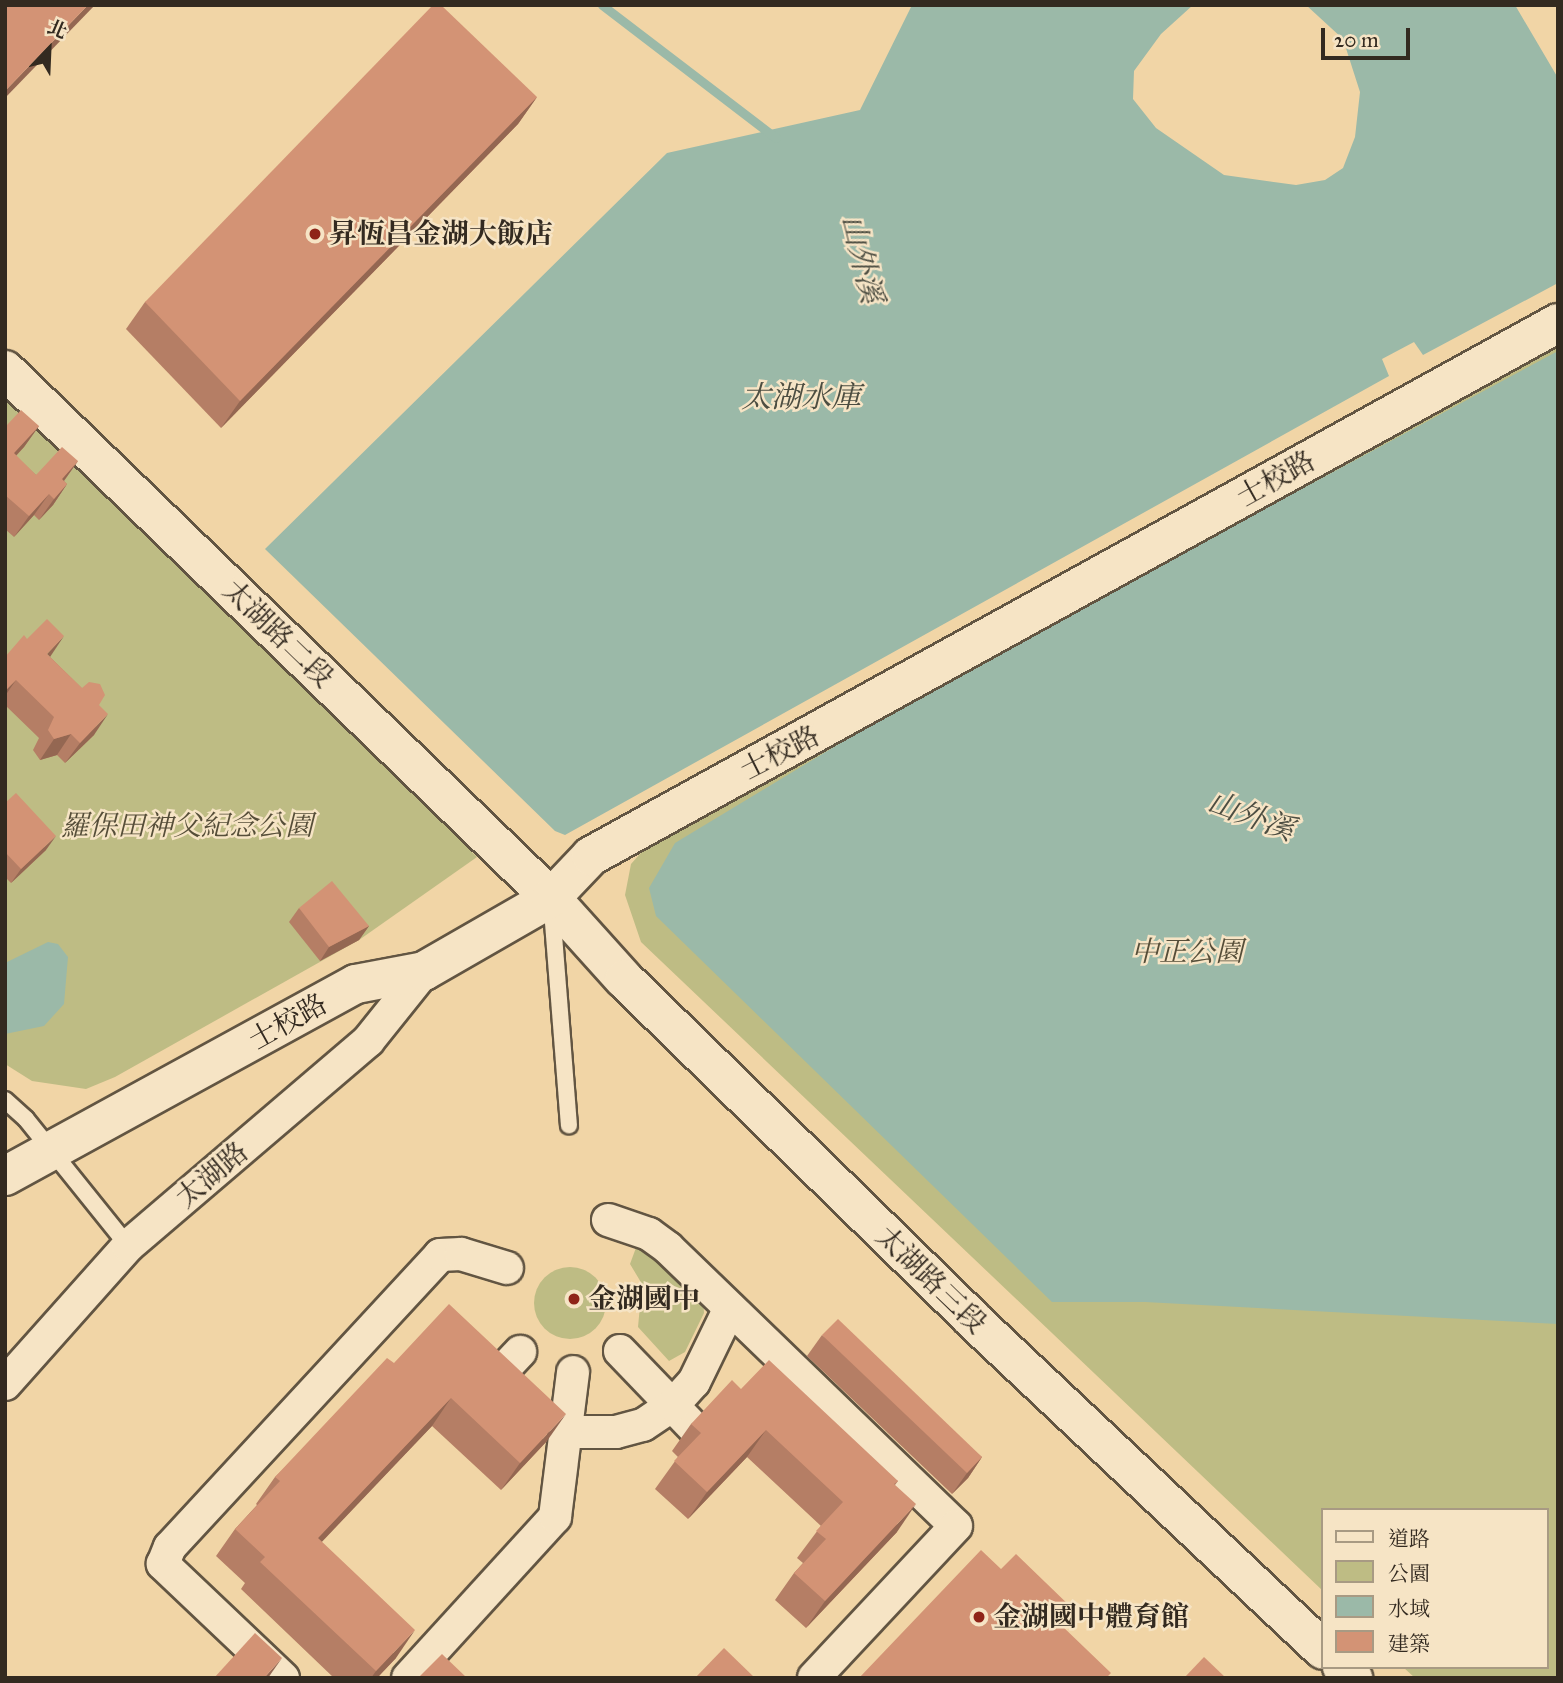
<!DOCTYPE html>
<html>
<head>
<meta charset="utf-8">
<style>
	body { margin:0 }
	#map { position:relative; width:1563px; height:1683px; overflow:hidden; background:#f1d5a6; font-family:"IM FELL Great Primer","Noto Serif TC",serif }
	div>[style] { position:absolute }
	.green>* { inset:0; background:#bebc84 }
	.round { border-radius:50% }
	.water>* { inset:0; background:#9bb9a8 }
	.stream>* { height:9px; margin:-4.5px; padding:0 4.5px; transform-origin:4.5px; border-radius:4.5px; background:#9bb9a8 }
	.roads { filter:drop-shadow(2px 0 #625542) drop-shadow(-2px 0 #625542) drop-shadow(0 2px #625542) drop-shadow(0 -2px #625542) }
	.lane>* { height:16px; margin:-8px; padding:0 8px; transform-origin:8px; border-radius:8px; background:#f6e4c5 }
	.street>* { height:32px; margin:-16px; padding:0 16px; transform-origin:16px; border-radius:16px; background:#f6e4c5 }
	.secondary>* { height:38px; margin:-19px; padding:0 19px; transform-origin:19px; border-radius:19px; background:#f6e4c5 }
	.wall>* { inset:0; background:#b57e65 }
	.shaded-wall>* { inset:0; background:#946752 }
	.building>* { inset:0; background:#d39375 }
	.dots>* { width:19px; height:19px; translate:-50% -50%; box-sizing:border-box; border:4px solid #f6e4c5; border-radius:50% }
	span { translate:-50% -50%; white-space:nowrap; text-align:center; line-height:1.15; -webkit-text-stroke:5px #f6e4c5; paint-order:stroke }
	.poi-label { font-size:28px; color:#332a20; font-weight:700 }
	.left { translate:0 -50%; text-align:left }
	.street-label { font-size:28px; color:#332a20 }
	.park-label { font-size:28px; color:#564e39; font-style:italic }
	.water-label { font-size:30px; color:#4d4e42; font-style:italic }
	.frame { position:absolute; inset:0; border:7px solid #332a20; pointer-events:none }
	.legend { position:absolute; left:1321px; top:1508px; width:228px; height:161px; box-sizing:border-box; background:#f6e4c5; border:2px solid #a89a83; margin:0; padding:9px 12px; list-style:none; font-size:21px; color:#332a20 }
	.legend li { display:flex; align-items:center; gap:14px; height:35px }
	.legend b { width:35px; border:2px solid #a89a83 }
	.north { position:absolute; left:14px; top:14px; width:70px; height:70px; -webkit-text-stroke:5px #f6e4c5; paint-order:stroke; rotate:23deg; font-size:19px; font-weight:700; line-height:28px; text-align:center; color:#332a20 }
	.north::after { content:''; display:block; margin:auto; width:24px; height:32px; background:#332a20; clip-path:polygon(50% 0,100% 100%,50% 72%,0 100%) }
	.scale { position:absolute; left:1321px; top:28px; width:89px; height:32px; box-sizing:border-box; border:4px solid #332a20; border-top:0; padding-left:9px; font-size:21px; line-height:24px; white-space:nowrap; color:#332a20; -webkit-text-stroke:5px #f6e4c5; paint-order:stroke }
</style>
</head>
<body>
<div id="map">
	<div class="green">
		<i style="clip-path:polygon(1558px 323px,1558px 1678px,1415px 1678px,1403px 1667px,1547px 1667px,1547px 1510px,1323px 1510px,1323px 1591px,641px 942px,625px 895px,631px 864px,686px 802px)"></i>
		<i style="clip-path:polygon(5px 390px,477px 857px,359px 940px,115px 1077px,86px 1089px,32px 1081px,5px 1064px)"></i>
		<i style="clip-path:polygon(637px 1245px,648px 1245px,703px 1298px,704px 1313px,685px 1352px,669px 1361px,638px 1327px,642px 1284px,630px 1264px)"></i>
		<i class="round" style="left:534px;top:1267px;width:72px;height:72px"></i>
	</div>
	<div class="water">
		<i style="clip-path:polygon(912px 5px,1193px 5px,1161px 34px,1134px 71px,1133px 99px,1156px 128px,1224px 175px,1296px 185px,1325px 180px,1343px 168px,1355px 137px,1360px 92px,1343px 39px,1306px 5px,1515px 5px,1558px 78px,1558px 283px,1423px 355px,1414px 342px,1382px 359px,1389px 376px,565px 835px,555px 831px,265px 549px,667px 153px,860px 110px)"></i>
		<i style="clip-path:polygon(1558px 351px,1558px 1324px,1145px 1302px,1052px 1302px,656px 916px,649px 888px,675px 843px,930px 689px)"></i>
		<i style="clip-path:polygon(48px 942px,58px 944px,68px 957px,64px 1004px,44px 1026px,5px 1034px,5px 963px)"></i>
	</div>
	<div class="stream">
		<i style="left:602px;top:5px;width:219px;rotate:37.4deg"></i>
	</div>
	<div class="roads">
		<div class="lane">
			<i style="left:552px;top:910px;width:216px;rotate:85.5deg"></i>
			<i style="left:5px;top:1100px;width:28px;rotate:42deg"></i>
			<i style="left:26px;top:1119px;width:163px;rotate:51.2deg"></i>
		</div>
		<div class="street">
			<i style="left:608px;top:1220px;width:43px;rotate:18.9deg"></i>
			<i style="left:649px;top:1234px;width:24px;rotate:36deg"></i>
			<i style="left:668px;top:1248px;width:400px;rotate:44deg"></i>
			<i style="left:956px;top:1526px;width:208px;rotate:133.1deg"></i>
			<i style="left:620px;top:1351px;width:107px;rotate:46.1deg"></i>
			<i style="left:5px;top:1384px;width:185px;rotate:-48.3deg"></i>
			<i style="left:128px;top:1246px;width:316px;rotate:-40.5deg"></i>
			<i style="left:368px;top:1041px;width:90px;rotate:-51.3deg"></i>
			<i style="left:488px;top:1386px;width:47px;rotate:-46.7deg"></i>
			<i style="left:566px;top:1432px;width:50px"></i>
			<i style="left:616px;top:1432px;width:28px;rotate:-15deg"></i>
			<i style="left:643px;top:1425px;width:36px;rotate:-34deg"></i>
			<i style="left:673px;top:1405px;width:31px;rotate:-48deg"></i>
			<i style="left:694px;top:1382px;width:82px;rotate:-64.1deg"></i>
			<i style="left:283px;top:1678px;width:166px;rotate:-136.5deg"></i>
			<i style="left:163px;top:1564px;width:18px;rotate:-68deg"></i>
			<i style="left:170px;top:1547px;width:398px;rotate:-47.2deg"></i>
			<i style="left:440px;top:1255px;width:21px;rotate:-3deg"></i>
			<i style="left:461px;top:1254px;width:48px;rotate:16.9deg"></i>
			<i style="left:408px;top:1678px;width:218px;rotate:-47.6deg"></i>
			<i style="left:555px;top:1517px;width:146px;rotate:-82.9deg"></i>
		</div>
		<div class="secondary">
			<i style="left:5px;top:370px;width:760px;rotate:44.04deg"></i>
			<i style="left:551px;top:898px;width:109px;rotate:48deg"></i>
			<i style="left:624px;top:979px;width:487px;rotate:44.3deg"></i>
			<i style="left:972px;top:1319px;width:482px;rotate:43.3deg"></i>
			<i style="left:5px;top:1176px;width:400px;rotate:-28.7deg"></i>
			<i style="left:356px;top:984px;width:69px;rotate:-10.8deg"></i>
			<i style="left:424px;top:971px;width:146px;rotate:-29.9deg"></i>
			<i style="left:551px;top:898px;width:58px;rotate:-46.4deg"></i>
			<i style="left:591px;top:856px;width:1104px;rotate:-28.86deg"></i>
			<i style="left:1342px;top:1667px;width:16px;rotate:45deg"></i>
		</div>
	</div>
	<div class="wall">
		<i style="clip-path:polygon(537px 97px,518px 124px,221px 428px,126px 329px,145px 302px)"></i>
		<i style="clip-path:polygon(5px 423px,7px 425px,39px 426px,24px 447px,16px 456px,36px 475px,78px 461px,64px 481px,67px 484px,53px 505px,39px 520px,34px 515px,14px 537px,5px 529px)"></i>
		<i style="clip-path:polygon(5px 657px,50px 657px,99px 705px,94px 735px,65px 763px,57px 755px,40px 760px,33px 750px,39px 738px,5px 705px)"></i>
		<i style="clip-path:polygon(5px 803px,46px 850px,11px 883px,5px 877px)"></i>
		<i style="clip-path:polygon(299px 908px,369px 926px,359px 940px,320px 961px,289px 922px)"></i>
		<i style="clip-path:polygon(822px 1335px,982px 1457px,968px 1478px,952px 1494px,807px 1356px)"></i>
		<i style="clip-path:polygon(394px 1363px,547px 1441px,501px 1490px,432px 1426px,321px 1542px,396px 1658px,377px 1678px,334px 1678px,241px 1589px,245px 1583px,216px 1556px,235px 1529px,257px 1505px,256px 1504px,275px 1477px)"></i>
		<i style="clip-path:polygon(741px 1389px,898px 1481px,895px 1485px,897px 1532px,806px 1628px,775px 1600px,794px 1573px,803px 1563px,797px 1558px,821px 1526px,747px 1457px,688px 1519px,655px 1489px,678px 1457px,672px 1451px,691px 1424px)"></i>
	</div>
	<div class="shaded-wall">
		<i style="clip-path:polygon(88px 5px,95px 5px,5px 98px,5px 91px)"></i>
		<i style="clip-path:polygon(537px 97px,518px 124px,221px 428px,240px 401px)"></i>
		<i style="clip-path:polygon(39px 426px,24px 447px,5px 467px,14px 453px)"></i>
		<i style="clip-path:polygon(78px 461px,63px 482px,62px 479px)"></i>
		<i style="clip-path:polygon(67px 484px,53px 505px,39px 520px,54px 499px)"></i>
		<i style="clip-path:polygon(49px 494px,34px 515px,14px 537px,29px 516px)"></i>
		<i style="clip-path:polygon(64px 636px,50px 657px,47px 654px)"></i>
		<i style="clip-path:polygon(16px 680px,5px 696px,5px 691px)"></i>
		<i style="clip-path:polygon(108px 714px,94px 735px,65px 763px,80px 743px)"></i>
		<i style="clip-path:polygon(71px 734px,57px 755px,40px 760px,54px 739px)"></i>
		<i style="clip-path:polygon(56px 836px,46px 850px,11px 883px,21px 869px)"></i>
		<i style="clip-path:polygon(369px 926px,359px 940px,320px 961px,329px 947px)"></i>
		<i style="clip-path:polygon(451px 1398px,432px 1426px,299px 1566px,318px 1538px)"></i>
		<i style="clip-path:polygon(566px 1414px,547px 1441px,501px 1490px,520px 1463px)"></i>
		<i style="clip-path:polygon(766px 1430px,747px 1457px,688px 1519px,707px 1492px)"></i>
		<i style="clip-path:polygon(982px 1457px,968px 1478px,952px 1494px,967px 1473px)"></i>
		<i style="clip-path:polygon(916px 1504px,897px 1532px,806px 1628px,825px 1601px)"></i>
		<i style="clip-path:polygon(1074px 1610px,1055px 1637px,1060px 1624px)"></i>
		<i style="clip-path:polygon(415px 1630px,396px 1658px,377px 1678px,371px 1678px,376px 1671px)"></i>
		<i style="clip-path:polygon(282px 1658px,268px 1678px,264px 1678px)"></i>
	</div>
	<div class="building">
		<i style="clip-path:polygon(5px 5px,88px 5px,5px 91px)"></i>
		<i style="clip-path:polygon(433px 5px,441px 5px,537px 97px,240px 401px,145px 302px)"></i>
		<i style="clip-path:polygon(21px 410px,39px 426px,14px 453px,36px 475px,62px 447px,78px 461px,62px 479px,67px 484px,54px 499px,49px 494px,29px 516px,5px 495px,5px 423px,7px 425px)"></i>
		<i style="clip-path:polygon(47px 619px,64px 636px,47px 654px,82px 688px,89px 682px,100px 684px,105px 695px,99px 705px,108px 714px,80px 743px,71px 734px,54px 739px,48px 730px,54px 717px,16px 680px,5px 691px,5px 657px,24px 635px,27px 639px)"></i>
		<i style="clip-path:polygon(16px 793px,56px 836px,21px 869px,5px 852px,5px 803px)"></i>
		<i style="clip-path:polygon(332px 881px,369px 926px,329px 947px,299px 908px)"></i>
		<i style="clip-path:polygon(449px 1304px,566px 1414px,520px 1463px,451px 1398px,318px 1538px,415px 1630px,376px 1671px,260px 1562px,265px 1557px,235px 1529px,280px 1481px,275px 1477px,387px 1358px,394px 1363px)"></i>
		<i style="clip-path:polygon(838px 1319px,982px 1457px,967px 1473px,822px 1335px)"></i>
		<i style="clip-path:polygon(769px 1360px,898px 1481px,894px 1484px,916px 1504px,825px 1601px,794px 1573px,826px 1539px,816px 1531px,843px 1502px,766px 1430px,707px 1492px,674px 1461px,701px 1433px,691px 1424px,732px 1380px,741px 1389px)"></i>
		<i style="clip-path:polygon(981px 1550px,1001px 1569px,1016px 1554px,1074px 1610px,1060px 1624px,1111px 1673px,1106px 1678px,859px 1678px)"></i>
		<i style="clip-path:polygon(255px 1633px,282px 1658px,264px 1678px,214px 1678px)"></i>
		<i style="clip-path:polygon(724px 1648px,755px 1678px,695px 1678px)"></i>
		<i style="clip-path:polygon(442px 1654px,467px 1678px,421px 1678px,419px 1677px)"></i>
		<i style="clip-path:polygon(1204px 1657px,1226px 1678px,1184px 1678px)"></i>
	</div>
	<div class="dots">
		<i style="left:315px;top:234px;background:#8f2418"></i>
		<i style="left:574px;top:1299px;background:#8f2418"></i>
		<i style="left:979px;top:1617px;background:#8f2418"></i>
	</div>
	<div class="poi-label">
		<span class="left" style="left:329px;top:234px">昇恆昌金湖大飯店</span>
		<span class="left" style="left:588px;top:1299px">金湖國中</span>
		<span class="left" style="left:993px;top:1617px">金湖國中體育館</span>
	</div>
	<div class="street-label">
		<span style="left:1276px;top:479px;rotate:-29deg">士校路</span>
		<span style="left:278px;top:634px;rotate:44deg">太湖路二段</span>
		<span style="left:780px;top:753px;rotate:-27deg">士校路</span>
		<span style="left:288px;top:1022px;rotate:-29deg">士校路</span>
		<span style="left:212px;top:1175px;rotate:-40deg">太湖路</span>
		<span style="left:931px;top:1280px;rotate:44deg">太湖路三段</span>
	</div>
	<div class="park-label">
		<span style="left:187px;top:826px">羅保田神父紀念公園</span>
		<span style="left:1187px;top:952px">中正公園</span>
	</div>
	<div class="water-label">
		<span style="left:862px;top:259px;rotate:76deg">山外溪</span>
		<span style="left:801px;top:397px">太湖水庫</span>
		<span style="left:1251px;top:816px;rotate:20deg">山外溪</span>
	</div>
	<div class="frame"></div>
	<ul class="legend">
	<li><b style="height:9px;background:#f6e4c5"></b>道路</li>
	<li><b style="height:19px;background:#bebc84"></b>公園</li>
	<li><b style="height:19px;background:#9bb9a8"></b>水域</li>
	<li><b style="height:19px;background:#d39375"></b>建築</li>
	</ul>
	<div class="north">北</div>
	<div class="scale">20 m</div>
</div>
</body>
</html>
